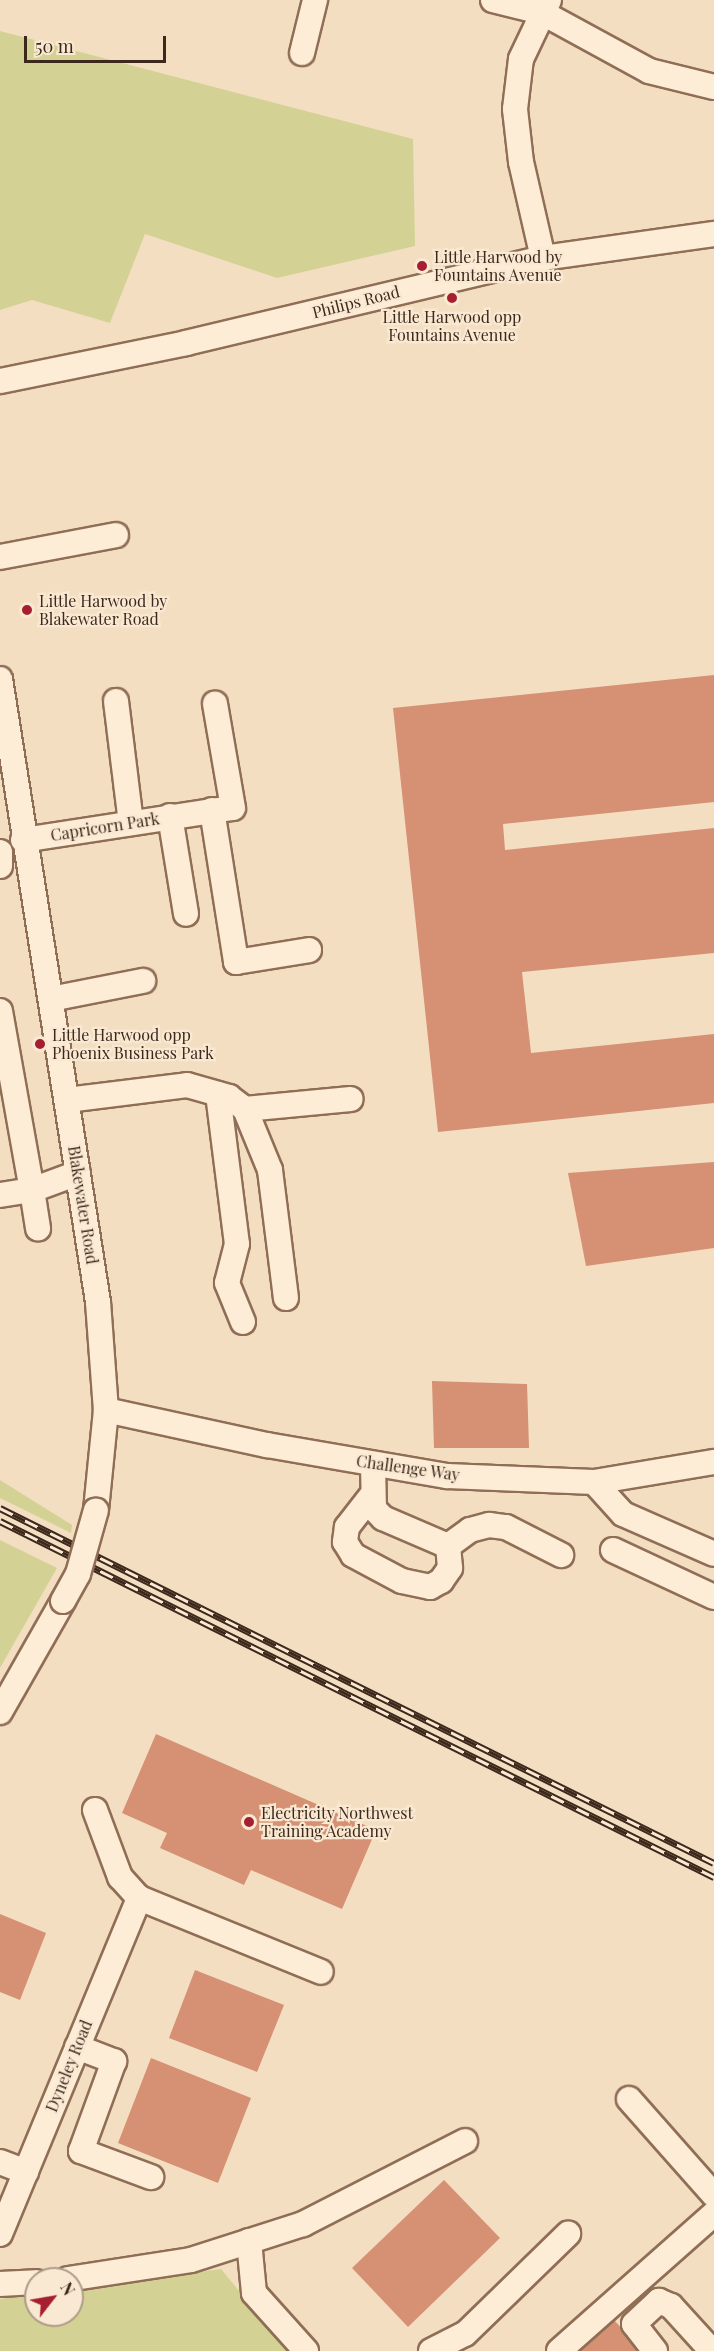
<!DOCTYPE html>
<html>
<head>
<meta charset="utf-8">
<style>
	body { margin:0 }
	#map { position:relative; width:714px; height:2351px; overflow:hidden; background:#f3dec2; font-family:"Playfair Display",serif }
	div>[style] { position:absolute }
	.green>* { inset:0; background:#d3d294 }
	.building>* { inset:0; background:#d69073 }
	.roads { filter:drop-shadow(2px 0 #906e56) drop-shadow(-2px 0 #906e56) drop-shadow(0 2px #906e56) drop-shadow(0 -2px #906e56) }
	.minor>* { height:24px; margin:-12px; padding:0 12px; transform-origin:12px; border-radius:12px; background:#fdecd6 }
	.rail>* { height:7px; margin-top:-3.5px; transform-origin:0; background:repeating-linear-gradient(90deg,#fae9d2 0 14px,#3d281c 0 28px); box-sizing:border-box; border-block:2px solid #3d281c }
	.bridges { filter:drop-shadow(2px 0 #906e56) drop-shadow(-2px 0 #906e56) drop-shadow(0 2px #906e56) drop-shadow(0 -2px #906e56) }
	.minor-bridge>* { height:24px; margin:-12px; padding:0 12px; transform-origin:12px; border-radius:12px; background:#fdecd6 }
	.dots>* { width:16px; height:16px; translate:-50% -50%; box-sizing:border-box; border:3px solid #fae9d2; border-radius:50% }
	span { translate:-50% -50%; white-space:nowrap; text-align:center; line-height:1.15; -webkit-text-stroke:4.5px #fae9d2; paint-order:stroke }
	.poi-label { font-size:16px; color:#3d281c }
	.left { translate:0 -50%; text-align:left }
	.street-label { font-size:16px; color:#3d281c }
	.north { position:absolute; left:24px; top:2267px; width:60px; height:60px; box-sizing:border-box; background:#fae9d2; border:2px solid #ae9c89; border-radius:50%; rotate:59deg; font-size:16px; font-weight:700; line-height:24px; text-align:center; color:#3d281c }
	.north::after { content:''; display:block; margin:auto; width:21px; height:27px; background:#a61f31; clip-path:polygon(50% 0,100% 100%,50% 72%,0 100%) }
	.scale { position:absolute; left:24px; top:36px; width:142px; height:27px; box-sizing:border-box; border:3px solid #3d281c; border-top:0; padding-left:8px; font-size:18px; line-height:21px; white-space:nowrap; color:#3d281c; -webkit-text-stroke:4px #fae9d2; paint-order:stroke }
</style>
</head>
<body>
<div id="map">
	<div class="green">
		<i style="clip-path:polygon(0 31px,413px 139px,415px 246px,277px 278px,145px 234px,110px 323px,32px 300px,0 310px)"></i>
		<i style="clip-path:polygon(0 1480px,72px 1525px,71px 1533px,0 1498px)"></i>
		<i style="clip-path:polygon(0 1540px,57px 1568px,0 1668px)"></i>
		<i style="clip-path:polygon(221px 2269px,289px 2351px,0 2351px,0 2299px,36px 2294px,36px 2315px,72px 2315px,72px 2289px)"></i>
	</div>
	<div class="building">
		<i style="clip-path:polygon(714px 675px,714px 802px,503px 824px,505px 850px,714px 828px,714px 953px,522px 972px,531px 1053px,714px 1034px,714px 1103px,438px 1132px,393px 708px)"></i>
		<i style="clip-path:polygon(714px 1162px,714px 1248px,586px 1266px,568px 1173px)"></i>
		<i style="clip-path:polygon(432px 1381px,527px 1384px,529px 1448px,434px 1448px)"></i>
		<i style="clip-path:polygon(156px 1734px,376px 1830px,342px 1909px,251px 1870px,244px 1885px,160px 1848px,167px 1833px,122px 1813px)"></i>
		<i style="clip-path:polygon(0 1914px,46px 1933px,20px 2000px,0 1992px)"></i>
		<i style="clip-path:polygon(195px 1970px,284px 2005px,257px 2072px,169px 2038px)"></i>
		<i style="clip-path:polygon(151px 2058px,251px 2098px,218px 2183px,118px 2143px)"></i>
		<i style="clip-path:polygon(444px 2180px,500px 2238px,408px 2327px,352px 2268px)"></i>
		<i style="clip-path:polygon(613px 2319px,643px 2351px,579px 2351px)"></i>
	</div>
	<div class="roads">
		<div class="minor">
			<i style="left:493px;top:0;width:49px;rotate:14deg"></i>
			<i style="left:541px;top:12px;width:123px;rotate:28.6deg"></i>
			<i style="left:649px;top:71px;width:67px;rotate:13.8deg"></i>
			<i style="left:302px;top:53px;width:55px;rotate:-76.2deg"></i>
			<i style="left:543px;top:258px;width:98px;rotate:-102.9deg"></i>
			<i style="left:521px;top:162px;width:53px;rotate:-96.5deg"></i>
			<i style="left:515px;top:109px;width:50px;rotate:-83.2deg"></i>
			<i style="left:521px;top:59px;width:65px;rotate:-64.6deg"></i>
			<i style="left:0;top:381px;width:190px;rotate:-11.5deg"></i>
			<i style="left:186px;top:343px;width:367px;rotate:-13.4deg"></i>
			<i style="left:543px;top:258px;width:173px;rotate:-8deg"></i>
			<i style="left:0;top:557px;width:118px;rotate:-10.7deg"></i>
			<i style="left:0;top:679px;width:631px;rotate:81.06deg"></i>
			<i style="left:98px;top:1302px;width:108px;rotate:85.8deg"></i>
			<i style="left:106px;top:1410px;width:100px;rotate:95.7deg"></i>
			<i style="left:116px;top:701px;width:123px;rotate:83deg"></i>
			<i style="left:212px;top:810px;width:154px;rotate:81deg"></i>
			<i style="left:236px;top:962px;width:74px;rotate:-9.3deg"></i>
			<i style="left:170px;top:816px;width:99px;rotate:80.7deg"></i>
			<i style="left:23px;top:840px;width:212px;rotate:-8.7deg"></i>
			<i style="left:233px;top:808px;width:106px;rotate:-99.8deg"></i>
			<i style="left:0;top:852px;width:14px;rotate:90deg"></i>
			<i style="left:51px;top:999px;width:94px;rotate:-11.1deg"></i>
			<i style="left:0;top:1011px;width:182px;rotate:79.9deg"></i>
			<i style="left:32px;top:1190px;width:49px;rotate:-20.3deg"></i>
			<i style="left:218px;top:1094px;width:151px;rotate:82.8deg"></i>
			<i style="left:237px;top:1244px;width:40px;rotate:104.4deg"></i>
			<i style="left:227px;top:1283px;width:42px;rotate:67.7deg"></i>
			<i style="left:67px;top:1100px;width:121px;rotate:-7.1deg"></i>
			<i style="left:187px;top:1085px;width:44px;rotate:15.9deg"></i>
			<i style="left:229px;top:1097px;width:20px;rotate:37deg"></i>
			<i style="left:245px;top:1109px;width:106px;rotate:-5.4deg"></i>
			<i style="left:245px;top:1109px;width:66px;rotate:67.7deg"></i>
			<i style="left:270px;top:1170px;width:129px;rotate:82.9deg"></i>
			<i style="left:0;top:1195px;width:32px;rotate:-9deg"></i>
			<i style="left:32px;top:1190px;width:39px;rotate:81deg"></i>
			<i style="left:106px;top:1410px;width:165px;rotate:12.3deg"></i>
			<i style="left:267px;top:1445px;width:183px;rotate:9.8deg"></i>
			<i style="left:447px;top:1476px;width:147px;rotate:2.3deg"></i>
			<i style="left:594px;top:1482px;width:122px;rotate:-9.5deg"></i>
			<i style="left:594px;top:1482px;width:43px;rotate:47.8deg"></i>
			<i style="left:623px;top:1514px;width:99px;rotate:23.7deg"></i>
			<i style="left:372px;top:1495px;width:41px;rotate:128deg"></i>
			<i style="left:347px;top:1527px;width:15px;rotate:98deg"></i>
			<i style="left:345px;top:1542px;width:15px;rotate:58deg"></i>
			<i style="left:353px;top:1555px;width:55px;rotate:28deg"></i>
			<i style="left:402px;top:1581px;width:29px;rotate:12deg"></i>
			<i style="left:430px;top:1587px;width:13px;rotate:-29deg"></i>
			<i style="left:441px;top:1581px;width:16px;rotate:-55deg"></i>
			<i style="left:450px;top:1568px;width:22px;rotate:-95deg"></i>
			<i style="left:448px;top:1546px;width:71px;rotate:-156.7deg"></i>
			<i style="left:383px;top:1518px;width:13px;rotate:-135deg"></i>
			<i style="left:374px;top:1509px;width:45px;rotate:-91.3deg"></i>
			<i style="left:448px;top:1546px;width:27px;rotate:-36deg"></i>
			<i style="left:470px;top:1530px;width:20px;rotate:-15deg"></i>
			<i style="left:489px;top:1525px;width:17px;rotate:7deg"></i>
			<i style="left:506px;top:1527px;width:62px;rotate:27deg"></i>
			<i style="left:613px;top:1550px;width:111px;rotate:25deg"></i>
			<i style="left:0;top:1712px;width:128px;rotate:-60.4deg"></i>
			<i style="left:95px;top:1810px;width:72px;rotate:69.5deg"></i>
			<i style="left:120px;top:1877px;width:28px;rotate:48deg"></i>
			<i style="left:139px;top:1898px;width:196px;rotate:22.1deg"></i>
			<i style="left:77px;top:2047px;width:40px;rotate:21deg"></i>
			<i style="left:114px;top:2061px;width:96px;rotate:110.1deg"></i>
			<i style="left:81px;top:2151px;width:75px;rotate:20.4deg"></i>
			<i style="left:629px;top:2099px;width:128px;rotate:48.5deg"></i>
			<i style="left:0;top:2162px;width:28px;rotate:21deg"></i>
			<i style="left:0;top:2234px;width:364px;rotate:-67.5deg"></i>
			<i style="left:249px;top:2241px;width:52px;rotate:84.5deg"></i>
			<i style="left:254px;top:2293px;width:78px;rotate:48.1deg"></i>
			<i style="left:68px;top:2279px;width:124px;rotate:-8.8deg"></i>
			<i style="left:191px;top:2260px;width:118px;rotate:-17.8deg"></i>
			<i style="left:303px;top:2224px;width:182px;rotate:-27.1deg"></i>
			<i style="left:0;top:2284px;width:36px;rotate:-3deg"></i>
			<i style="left:431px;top:2351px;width:38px;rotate:-27deg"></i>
			<i style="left:465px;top:2334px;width:144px;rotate:-44.2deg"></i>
			<i style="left:559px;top:2351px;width:207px;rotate:-41.5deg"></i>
			<i style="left:655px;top:2351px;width:34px;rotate:-128deg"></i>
			<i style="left:634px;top:2324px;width:34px;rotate:-43deg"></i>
			<i style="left:659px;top:2301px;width:13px;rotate:23deg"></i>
			<i style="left:671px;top:2306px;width:61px;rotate:47.7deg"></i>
		</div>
	</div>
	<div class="rail">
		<i style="left:0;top:1508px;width:797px;rotate:26.44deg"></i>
		<i style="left:0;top:1521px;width:798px;rotate:26.5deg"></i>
	</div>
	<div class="bridges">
		<div class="minor-bridge">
			<i style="left:63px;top:1601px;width:31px;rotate:-61deg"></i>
			<i style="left:78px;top:1574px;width:66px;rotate:-74.3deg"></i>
		</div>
	</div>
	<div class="dots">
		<i style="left:422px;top:266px;background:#a61f31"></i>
		<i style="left:452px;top:298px;background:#a61f31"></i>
		<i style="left:27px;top:610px;background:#a61f31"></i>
		<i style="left:40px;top:1044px;background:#a61f31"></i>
		<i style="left:249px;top:1822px;background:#a61f31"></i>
	</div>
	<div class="poi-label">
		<span class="left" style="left:434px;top:266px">Little Harwood by<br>Fountains Avenue</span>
		<span style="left:452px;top:326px">Little Harwood opp<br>Fountains Avenue</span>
		<span class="left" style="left:39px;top:610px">Little Harwood by<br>Blakewater Road</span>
		<span class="left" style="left:52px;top:1044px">Little Harwood opp<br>Phoenix Business Park</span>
		<span class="left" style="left:261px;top:1822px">Electricity Northwest<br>Training Academy</span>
	</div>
	<div class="street-label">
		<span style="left:356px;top:302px;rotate:-14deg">Philips Road</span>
		<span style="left:105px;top:827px;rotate:-9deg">Capricorn Park</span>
		<span style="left:83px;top:1205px;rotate:81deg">Blakewater Road</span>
		<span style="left:408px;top:1468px;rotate:8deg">Challenge Way</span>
		<span style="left:69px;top:2066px;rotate:-68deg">Dyneley Road</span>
	</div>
	<div class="north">N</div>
	<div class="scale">50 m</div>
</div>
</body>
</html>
